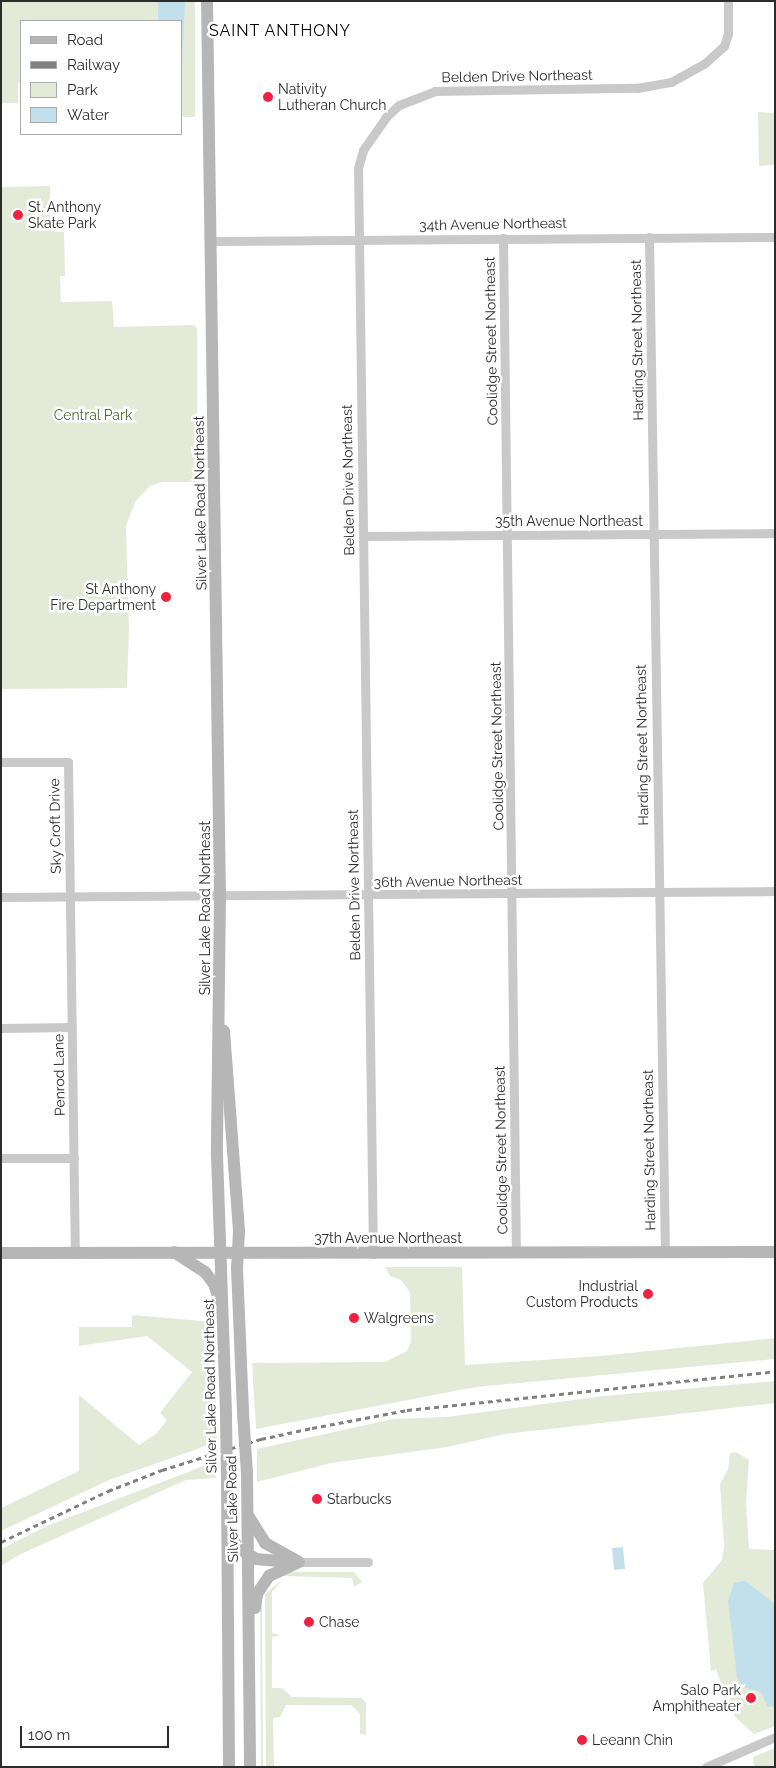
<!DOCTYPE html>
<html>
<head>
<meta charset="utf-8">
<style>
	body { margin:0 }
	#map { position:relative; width:776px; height:1768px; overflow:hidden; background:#fff; font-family:Raleway,sans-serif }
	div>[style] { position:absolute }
	.green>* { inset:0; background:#e3ebd8 }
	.water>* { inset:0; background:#c2dfec }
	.street>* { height:9px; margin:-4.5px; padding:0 4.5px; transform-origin:4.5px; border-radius:4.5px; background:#c9c9c9 }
	.secondary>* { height:12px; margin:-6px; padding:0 6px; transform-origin:6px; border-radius:6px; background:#b6b6b6 }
	.rail>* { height:3px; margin-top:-1.5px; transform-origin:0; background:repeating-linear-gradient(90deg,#818181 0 5px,transparent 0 9px) }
	.secondary-bridge>* { height:12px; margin:-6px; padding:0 6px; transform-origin:6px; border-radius:6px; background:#b6b6b6 }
	.dots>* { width:14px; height:14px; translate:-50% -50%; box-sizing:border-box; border:2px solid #fff; border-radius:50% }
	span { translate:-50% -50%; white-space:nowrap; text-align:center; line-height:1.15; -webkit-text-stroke:5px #fff; paint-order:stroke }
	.street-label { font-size:14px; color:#2c2c2c }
	.poi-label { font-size:14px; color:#2c2c2c }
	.left { translate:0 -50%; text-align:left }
	.right { translate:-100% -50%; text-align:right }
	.park-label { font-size:14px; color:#526937 }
	.quarter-label { font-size:16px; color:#000; letter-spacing:1px }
	.frame { position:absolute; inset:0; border:2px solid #2c2c2c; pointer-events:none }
	.legend { position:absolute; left:20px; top:20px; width:162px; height:115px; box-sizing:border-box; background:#fff; border:1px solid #ababab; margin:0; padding:6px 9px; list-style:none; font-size:15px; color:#2c2c2c }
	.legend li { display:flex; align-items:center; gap:10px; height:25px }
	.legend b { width:25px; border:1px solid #ababab }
	.scale { position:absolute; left:20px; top:1726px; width:149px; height:22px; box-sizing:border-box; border:2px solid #2c2c2c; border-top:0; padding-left:6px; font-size:15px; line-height:18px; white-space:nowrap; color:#2c2c2c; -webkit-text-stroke:4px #fff; paint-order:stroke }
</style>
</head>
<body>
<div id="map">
	<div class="green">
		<i style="clip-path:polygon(1px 1px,195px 1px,195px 117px,181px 117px,181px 21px,21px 21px,21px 83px,18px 83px,18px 103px,1px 103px)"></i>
		<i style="clip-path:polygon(758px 112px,775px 113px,775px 165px,759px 166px)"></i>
		<i style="clip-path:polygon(50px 186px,51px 231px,64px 232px,65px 276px,60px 276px,61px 302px,112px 301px,114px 327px,195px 325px,197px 329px,197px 482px,162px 482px,150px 486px,135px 502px,126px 526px,129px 628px,127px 688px,1px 689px,1px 187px)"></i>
		<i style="clip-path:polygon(385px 1267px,462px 1267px,465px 1365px,600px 1356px,775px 1338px,775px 1359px,476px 1387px,256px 1429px,252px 1363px,385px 1362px,407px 1351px,411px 1342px,410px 1292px,401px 1280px,390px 1276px)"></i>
		<i style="clip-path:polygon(132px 1315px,214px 1322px,217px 1442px,109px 1480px,1px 1531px,1px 1508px,79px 1471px,79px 1395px,139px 1445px,156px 1434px,167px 1420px,160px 1413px,192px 1372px,147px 1336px,79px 1346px,79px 1327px,132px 1327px)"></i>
		<i style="clip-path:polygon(775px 1381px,775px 1403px,505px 1434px,447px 1447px,331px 1463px,257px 1482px,257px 1449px,393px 1419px,446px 1417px,603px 1396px)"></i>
		<i style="clip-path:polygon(736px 1452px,749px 1460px,746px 1502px,749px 1549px,775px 1550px,775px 1726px,754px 1734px,735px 1717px,727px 1687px,721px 1683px,716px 1669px,711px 1671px,703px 1583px,722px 1560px,724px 1546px,720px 1484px,728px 1469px,730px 1453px)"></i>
		<i style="clip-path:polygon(217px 1461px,216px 1478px,186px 1480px,21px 1554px,1px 1566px,1px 1549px,49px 1525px)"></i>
		<i style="clip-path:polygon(287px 1572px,354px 1572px,362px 1582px,354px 1587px,352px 1578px,283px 1576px)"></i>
		<i style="clip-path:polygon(283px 1579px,272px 1592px,272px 1633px,281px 1635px,272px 1637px,272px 1688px,282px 1688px,292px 1697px,362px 1698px,366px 1703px,366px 1735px,360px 1734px,360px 1714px,351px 1705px,286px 1705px,280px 1717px,273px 1718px,274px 1767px,266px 1767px,265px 1594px)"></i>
		<i style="clip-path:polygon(262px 1595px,263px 1767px,261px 1767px,260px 1602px)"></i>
		<i style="clip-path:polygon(775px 1748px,775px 1767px,754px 1767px,753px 1757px)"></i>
	</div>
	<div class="water">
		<i style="clip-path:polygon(158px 1px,185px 1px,181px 87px,181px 21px,158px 21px)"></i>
		<i style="clip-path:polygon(623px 1547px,625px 1569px,614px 1570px,612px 1548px)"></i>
		<i style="clip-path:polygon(745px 1581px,775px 1604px,775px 1706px,768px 1707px,761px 1692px,743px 1687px,737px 1677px,728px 1601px,734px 1583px)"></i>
	</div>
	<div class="street">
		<i style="left:649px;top:237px;width:1016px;rotate:89.1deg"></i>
		<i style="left:503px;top:238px;width:1015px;rotate:89.27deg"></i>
		<i style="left:211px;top:241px;width:564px;rotate:-0.41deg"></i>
		<i style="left:363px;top:536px;width:412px;rotate:-0.4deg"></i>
		<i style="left:1px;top:762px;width:67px"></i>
		<i style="left:68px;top:762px;width:491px;rotate:89.2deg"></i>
		<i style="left:1px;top:897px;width:774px;rotate:-0.44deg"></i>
		<i style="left:1px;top:1028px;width:71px;rotate:-0.8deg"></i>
		<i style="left:1px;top:1158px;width:73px"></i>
		<i style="left:373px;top:1254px;width:1086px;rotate:-90.79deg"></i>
		<i style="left:358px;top:168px;width:19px;rotate:-74deg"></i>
		<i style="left:363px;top:150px;width:39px;rotate:-55deg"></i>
		<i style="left:385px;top:118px;width:19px;rotate:-43deg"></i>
		<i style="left:399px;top:105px;width:39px;rotate:-21deg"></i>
		<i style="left:435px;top:91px;width:202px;rotate:-0.9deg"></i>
		<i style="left:637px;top:88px;width:35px;rotate:-10deg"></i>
		<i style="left:671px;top:82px;width:38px;rotate:-29deg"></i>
		<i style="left:704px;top:64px;width:27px;rotate:-42deg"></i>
		<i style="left:724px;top:46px;width:13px;rotate:-72deg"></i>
		<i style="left:728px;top:34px;width:33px;rotate:-90deg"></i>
		<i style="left:299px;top:1562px;width:69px"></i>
		<i style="left:706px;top:1767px;width:75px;rotate:-23.5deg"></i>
	</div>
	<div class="secondary">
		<i style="left:207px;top:1px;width:895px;rotate:89.17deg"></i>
		<i style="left:220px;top:896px;width:259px;rotate:90.7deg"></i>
		<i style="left:217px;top:1155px;width:263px;rotate:88deg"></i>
		<i style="left:224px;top:1031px;width:201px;rotate:85.7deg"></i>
		<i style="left:239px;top:1231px;width:37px;rotate:93deg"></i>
		<i style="left:237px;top:1268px;width:145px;rotate:87.6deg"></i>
		<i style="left:174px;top:1252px;width:37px;rotate:33deg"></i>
		<i style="left:205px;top:1272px;width:15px;rotate:53deg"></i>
		<i style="left:214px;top:1284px;width:16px;rotate:72deg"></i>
		<i style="left:1px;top:1253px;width:774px;rotate:-0.07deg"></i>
		<i style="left:247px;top:1474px;width:293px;rotate:89.4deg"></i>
		<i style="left:227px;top:1480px;width:287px;rotate:89.6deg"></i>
		<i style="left:249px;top:1517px;width:31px;rotate:58deg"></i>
		<i style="left:265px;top:1543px;width:37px;rotate:29deg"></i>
		<i style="left:229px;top:1532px;width:18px;rotate:61deg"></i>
		<i style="left:238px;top:1548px;width:21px;rotate:31deg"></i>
		<i style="left:256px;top:1559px;width:37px;rotate:5deg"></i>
		<i style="left:255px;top:1608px;width:14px;rotate:-82deg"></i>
		<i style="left:257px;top:1594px;width:22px;rotate:-56deg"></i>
		<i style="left:269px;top:1576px;width:33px;rotate:-25deg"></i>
	</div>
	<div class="rail">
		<i style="left:1px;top:1542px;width:119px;rotate:-25.5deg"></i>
		<i style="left:108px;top:1491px;width:58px;rotate:-21.3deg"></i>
		<i style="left:162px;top:1470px;width:104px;rotate:-17.4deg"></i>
		<i style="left:261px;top:1439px;width:52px;rotate:-12.2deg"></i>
		<i style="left:312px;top:1428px;width:97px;rotate:-10.7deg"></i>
		<i style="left:407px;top:1410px;width:370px;rotate:-6deg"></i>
	</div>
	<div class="secondary-bridge">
		<i style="left:243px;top:1413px;width:61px;rotate:86.2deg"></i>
		<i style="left:226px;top:1418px;width:62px;rotate:89.1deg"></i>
	</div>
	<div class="dots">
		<i style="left:268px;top:97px;background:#ee2240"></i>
		<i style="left:18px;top:215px;background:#ee2240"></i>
		<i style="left:166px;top:597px;background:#ee2240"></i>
		<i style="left:648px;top:1294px;background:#ee2240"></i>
		<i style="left:354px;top:1318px;background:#ee2240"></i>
		<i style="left:317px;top:1499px;background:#ee2240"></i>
		<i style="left:309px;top:1622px;background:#ee2240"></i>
		<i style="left:751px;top:1698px;background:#ee2240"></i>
		<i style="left:582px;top:1740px;background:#ee2240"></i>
	</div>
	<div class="street-label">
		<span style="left:517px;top:76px;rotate:-1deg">Belden Drive Northeast</span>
		<span style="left:493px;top:224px;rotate:-1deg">34th Avenue Northeast</span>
		<span style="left:637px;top:340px;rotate:-91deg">Harding Street Northeast</span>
		<span style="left:491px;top:341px;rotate:-91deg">Coolidge Street Northeast</span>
		<span style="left:348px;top:480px;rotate:-91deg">Belden Drive Northeast</span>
		<span style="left:200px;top:503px;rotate:-91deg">Silver Lake Road Northeast</span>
		<span style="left:569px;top:521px">35th Avenue Northeast</span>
		<span style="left:642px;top:745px;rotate:-91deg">Harding Street Northeast</span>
		<span style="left:497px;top:746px;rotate:-91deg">Coolidge Street Northeast</span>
		<span style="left:55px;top:826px;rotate:-91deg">Sky Croft Drive</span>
		<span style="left:448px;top:881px;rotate:-1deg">36th Avenue Northeast</span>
		<span style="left:354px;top:885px;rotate:-91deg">Belden Drive Northeast</span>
		<span style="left:205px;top:908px;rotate:-90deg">Silver Lake Road Northeast</span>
		<span style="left:59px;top:1075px;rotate:-91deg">Penrod Lane</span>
		<span style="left:501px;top:1150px;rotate:-91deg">Coolidge Street Northeast</span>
		<span style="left:649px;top:1150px;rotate:-91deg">Harding Street Northeast</span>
		<span style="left:388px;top:1238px">37th Avenue Northeast</span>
		<span style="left:210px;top:1386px;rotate:-91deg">Silver Lake Road Northeast</span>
		<span style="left:232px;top:1509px;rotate:-91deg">Silver Lake Road</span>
	</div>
	<div class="poi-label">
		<span class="left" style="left:278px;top:97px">Nativity<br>Lutheran Church</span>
		<span class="left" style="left:28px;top:215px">St. Anthony<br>Skate Park</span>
		<span class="right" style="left:156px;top:597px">St Anthony<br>Fire Department</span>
		<span class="right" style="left:638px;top:1294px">Industrial<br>Custom Products</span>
		<span class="left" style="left:364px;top:1318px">Walgreens</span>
		<span class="left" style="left:327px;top:1499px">Starbucks</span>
		<span class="left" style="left:319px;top:1622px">Chase</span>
		<span class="right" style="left:741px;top:1698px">Salo Park<br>Amphitheater</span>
		<span class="left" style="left:592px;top:1740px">Leeann Chin</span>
	</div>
	<div class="park-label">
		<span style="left:93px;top:415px">Central Park</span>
	</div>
	<div class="quarter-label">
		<span style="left:280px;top:31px">SAINT ANTHONY</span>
	</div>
	<div class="frame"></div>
	<ul class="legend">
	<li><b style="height:6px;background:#b6b6b6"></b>Road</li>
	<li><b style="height:6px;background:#818181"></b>Railway</li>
	<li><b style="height:14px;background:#e3ebd8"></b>Park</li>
	<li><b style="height:14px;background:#c2dfec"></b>Water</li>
	</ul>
	<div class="scale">100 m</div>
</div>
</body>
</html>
